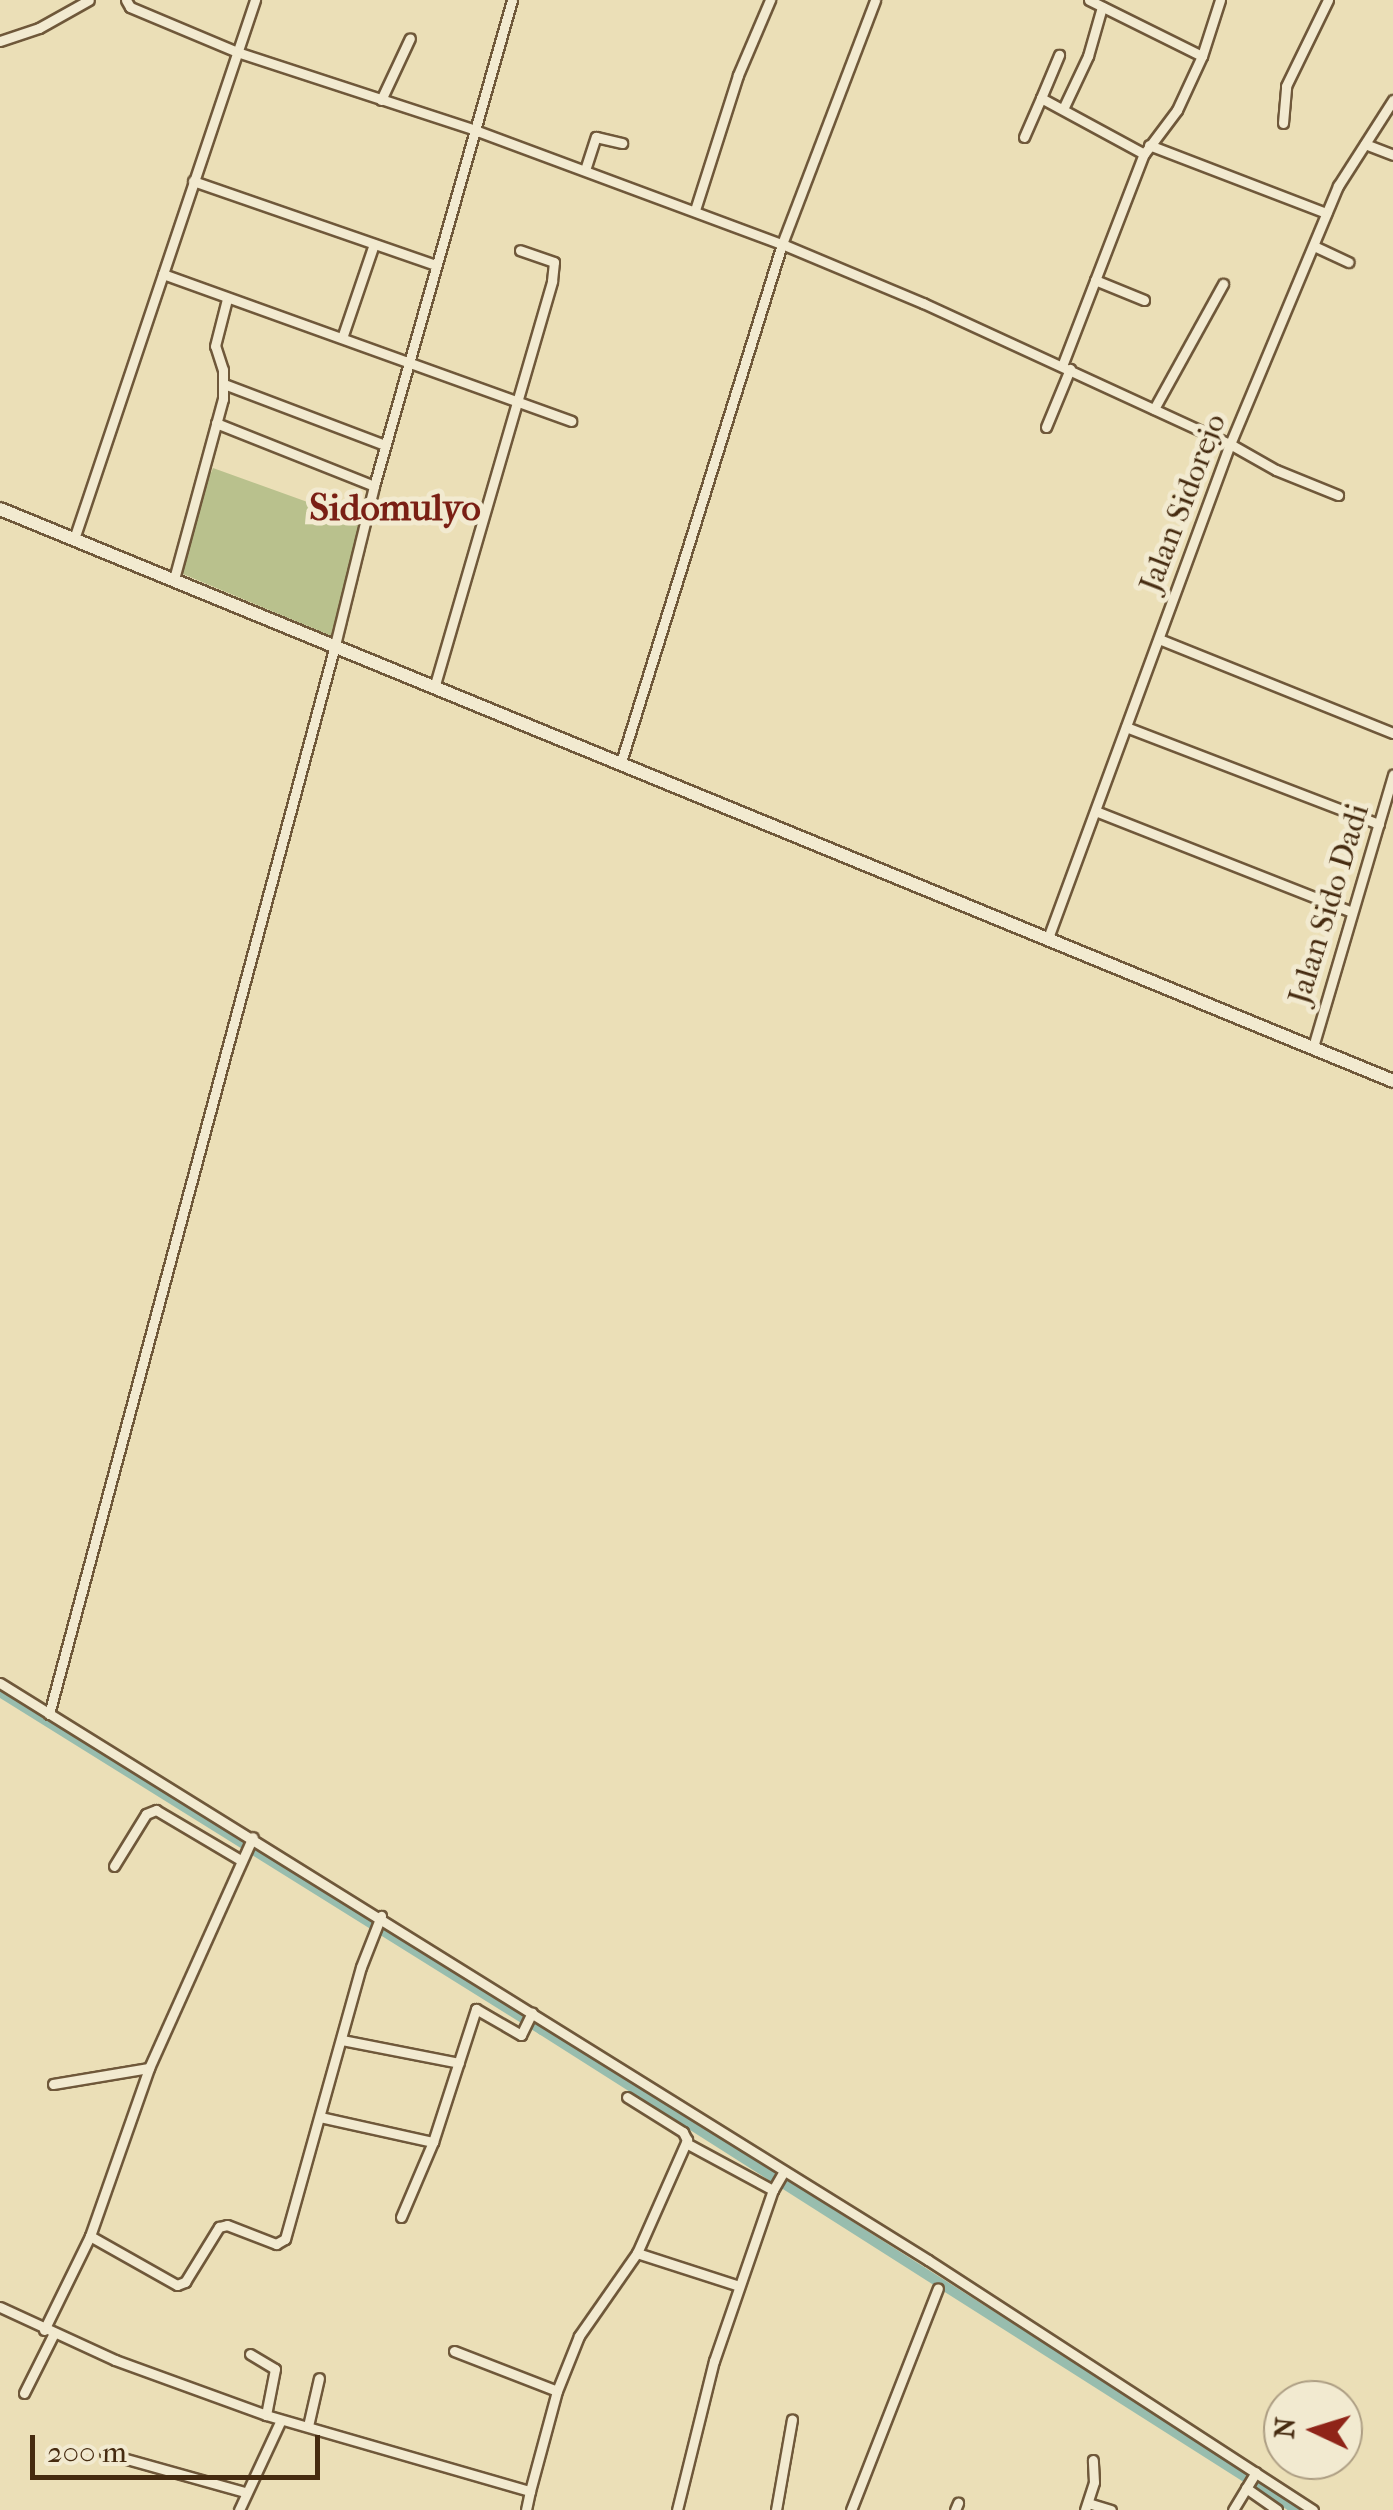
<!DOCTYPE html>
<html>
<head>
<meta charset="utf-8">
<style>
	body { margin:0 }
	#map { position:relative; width:1393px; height:2510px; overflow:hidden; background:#ebdfb7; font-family:"IM FELL French Canon",serif }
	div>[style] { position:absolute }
	.green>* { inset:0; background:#b9c18d }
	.canal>* { height:10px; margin:-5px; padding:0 5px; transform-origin:5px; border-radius:5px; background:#98bdae }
	.roads { filter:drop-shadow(2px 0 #6f583a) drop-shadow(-2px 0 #6f583a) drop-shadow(0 2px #6f583a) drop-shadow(0 -2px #6f583a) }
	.street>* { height:9px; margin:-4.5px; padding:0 4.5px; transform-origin:4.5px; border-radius:4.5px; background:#f2ead0 }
	.secondary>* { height:12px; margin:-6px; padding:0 6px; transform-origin:6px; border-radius:6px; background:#f2ead0 }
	span { translate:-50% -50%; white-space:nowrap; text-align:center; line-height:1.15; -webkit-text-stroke:10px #f2ead0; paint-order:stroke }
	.street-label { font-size:32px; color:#462b10 }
	.quarter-label { font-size:38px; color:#7a1f14; font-weight:700 }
	.north { position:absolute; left:1263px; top:2380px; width:100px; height:100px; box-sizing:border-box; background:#f2ead0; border:2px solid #ad9e83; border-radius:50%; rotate:274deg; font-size:28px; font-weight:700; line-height:40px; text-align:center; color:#462b10 }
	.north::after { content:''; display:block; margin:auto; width:35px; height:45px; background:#8f2418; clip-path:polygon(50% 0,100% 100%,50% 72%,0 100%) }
	.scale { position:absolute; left:30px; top:2435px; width:290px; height:45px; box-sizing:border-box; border:5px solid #462b10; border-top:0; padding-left:12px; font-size:30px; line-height:35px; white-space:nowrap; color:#462b10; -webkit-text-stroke:8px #f2ead0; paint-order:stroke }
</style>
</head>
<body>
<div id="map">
	<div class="green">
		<i style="clip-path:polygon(213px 468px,363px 522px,334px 637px,178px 572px,204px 470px,211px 473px)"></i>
	</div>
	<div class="canal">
		<i style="left:0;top:1692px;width:639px;rotate:31.95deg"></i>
		<i style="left:542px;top:2030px;width:895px;rotate:32.45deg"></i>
	</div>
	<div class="roads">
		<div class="street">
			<i style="left:126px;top:0;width:8px;rotate:60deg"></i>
			<i style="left:130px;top:7px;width:116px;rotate:22.8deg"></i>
			<i style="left:237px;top:52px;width:247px;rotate:18.1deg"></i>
			<i style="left:472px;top:129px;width:331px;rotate:20.4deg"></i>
			<i style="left:782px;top:244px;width:153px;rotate:22.7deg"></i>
			<i style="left:923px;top:303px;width:338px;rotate:24.7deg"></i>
			<i style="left:1230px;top:444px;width:53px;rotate:29.5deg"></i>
			<i style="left:1276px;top:470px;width:67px;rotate:22deg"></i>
			<i style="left:1089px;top:0;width:126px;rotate:26.4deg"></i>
			<i style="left:0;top:41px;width:41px;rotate:-18.4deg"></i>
			<i style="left:39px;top:28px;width:57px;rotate:-29.2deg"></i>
			<i style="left:1041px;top:98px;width:47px;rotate:-67.3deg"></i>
			<i style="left:381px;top:100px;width:68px;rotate:-64.9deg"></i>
			<i style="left:1063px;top:109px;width:59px;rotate:-64.7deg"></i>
			<i style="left:1088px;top:56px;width:51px;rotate:-74.1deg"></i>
			<i style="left:1283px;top:123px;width:37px;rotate:-85deg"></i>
			<i style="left:1286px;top:86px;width:96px;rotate:-64deg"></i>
			<i style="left:1024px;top:137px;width:43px;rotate:-66.4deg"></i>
			<i style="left:1041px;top:98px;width:117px;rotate:28.5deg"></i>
			<i style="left:1365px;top:144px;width:30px;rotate:21deg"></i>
			<i style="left:1149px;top:145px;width:190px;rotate:21deg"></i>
			<i style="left:585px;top:170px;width:35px;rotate:-72deg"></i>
			<i style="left:596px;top:137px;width:27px;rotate:13deg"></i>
			<i style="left:193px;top:181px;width:256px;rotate:19.1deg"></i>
			<i style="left:695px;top:210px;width:142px;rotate:-72.3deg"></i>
			<i style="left:738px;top:75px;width:82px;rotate:-66.9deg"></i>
			<i style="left:1314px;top:246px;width:38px;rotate:25deg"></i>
			<i style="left:163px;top:274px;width:434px;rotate:19.8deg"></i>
			<i style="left:1095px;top:280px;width:53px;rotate:22.2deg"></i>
			<i style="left:342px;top:338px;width:99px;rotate:-71.2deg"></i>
			<i style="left:1062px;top:366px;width:227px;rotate:-68.9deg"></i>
			<i style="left:1144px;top:154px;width:55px;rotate:-53.1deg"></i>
			<i style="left:1177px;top:110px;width:60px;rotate:-65.2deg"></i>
			<i style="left:1202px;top:56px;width:59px;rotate:-72.2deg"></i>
			<i style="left:224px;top:384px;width:172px;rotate:20.8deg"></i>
			<i style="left:1154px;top:409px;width:143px;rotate:-61.1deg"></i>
			<i style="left:216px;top:423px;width:170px;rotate:21.7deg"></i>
			<i style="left:1046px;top:427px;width:63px;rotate:-67.5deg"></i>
			<i style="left:74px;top:539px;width:569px;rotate:-71.44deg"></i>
			<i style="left:174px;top:579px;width:187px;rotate:-74.8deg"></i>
			<i style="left:223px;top:399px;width:29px;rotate:-90deg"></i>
			<i style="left:223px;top:370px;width:25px;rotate:-108deg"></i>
			<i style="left:215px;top:346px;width:49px;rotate:-75.7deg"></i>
			<i style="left:1159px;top:639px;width:252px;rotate:21.9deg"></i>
			<i style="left:434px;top:688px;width:424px;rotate:-73.8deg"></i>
			<i style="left:552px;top:281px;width:19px;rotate:-84deg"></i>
			<i style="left:554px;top:262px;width:36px;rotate:-161deg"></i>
			<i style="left:1126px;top:727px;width:271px;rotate:21deg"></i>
			<i style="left:621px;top:762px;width:542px;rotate:-72.73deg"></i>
			<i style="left:782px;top:244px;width:261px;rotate:-69.1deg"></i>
			<i style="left:1098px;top:812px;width:273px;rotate:21.5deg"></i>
			<i style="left:1048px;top:938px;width:526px;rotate:-69.78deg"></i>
			<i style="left:1230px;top:444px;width:280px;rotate:-67.3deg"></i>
			<i style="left:1338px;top:186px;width:102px;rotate:-57.4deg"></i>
			<i style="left:1313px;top:1047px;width:284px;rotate:-73.6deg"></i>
			<i style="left:0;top:1683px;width:1093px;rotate:31.87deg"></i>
			<i style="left:928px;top:2260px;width:459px;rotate:33deg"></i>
			<i style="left:49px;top:1714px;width:1107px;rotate:-75.02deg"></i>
			<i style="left:335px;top:645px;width:164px;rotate:-76.2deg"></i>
			<i style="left:374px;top:486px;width:505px;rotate:-74.15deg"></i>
			<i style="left:114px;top:1866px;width:61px;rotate:-58.4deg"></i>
			<i style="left:146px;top:1814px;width:11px;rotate:-22deg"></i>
			<i style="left:156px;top:1810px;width:96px;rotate:30.6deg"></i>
			<i style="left:342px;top:2040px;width:119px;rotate:11.1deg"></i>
			<i style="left:53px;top:2084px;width:97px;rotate:-9.5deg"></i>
			<i style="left:320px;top:2117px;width:116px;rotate:12.5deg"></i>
			<i style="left:686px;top:2143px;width:99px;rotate:28.4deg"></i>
			<i style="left:401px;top:2217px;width:82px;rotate:-66.9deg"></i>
			<i style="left:433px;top:2142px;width:140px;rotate:-72.1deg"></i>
			<i style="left:476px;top:2009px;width:52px;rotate:30deg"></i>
			<i style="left:521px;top:2035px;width:25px;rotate:-64deg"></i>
			<i style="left:90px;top:2236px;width:100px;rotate:29.4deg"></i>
			<i style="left:177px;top:2285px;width:9px;rotate:-21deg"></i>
			<i style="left:185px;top:2282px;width:65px;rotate:-58.3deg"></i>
			<i style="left:219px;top:2227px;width:8px;rotate:-14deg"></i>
			<i style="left:227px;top:2225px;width:53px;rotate:21.2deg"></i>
			<i style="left:276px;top:2244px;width:10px;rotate:-29deg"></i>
			<i style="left:285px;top:2239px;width:282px;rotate:-74.4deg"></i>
			<i style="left:361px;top:1967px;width:55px;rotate:-68.6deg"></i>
			<i style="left:637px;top:2253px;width:107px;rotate:17.9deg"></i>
			<i style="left:0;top:2307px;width:127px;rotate:24.7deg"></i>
			<i style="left:115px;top:2360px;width:161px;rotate:20deg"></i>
			<i style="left:266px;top:2415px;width:275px;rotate:16.1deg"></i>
			<i style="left:530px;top:2491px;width:19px;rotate:102deg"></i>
			<i style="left:44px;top:2330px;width:105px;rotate:-63.9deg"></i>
			<i style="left:90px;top:2236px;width:178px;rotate:-70.6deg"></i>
			<i style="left:149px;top:2068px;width:253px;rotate:-65.8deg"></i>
			<i style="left:454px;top:2351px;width:110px;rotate:21.2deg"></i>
			<i style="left:250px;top:2354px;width:29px;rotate:31deg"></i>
			<i style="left:275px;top:2369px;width:47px;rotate:101.1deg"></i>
			<i style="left:24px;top:2393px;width:65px;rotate:-63.4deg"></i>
			<i style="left:308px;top:2426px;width:49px;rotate:-77.1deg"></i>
			<i style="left:105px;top:2453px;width:145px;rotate:15.6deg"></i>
			<i style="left:1246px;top:2488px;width:38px;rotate:35deg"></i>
			<i style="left:530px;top:2491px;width:104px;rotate:-74.9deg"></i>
			<i style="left:557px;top:2391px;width:59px;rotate:-68.2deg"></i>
			<i style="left:579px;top:2336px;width:101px;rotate:-55.1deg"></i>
			<i style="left:637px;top:2253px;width:124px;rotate:-66.1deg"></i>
			<i style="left:687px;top:2140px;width:9px;rotate:-117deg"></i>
			<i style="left:683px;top:2132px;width:66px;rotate:-148deg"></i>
			<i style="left:1088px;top:2503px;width:24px;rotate:17deg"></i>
			<i style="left:239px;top:2510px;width:99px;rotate:-65deg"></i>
			<i style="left:677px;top:2510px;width:154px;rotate:-76.1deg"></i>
			<i style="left:714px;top:2361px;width:181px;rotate:-71deg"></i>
			<i style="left:773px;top:2190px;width:22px;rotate:-60deg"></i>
			<i style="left:776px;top:2510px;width:92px;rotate:-80deg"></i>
			<i style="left:851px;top:2510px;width:238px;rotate:-68.6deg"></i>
			<i style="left:955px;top:2510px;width:8px;rotate:-67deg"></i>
			<i style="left:1085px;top:2510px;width:29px;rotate:-72deg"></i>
			<i style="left:1094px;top:2482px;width:22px;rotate:-93deg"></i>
			<i style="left:1233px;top:2510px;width:44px;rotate:-58.8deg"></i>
		</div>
		<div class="secondary">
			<i style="left:0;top:509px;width:1506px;rotate:22.32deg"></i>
		</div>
	</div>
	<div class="street-label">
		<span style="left:1183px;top:503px;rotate:-69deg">Jalan Sidorejo</span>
		<span style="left:1329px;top:904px;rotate:-73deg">Jalan Sido Dadi</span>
	</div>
	<div class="quarter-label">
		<span style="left:395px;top:508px">Sidomulyo</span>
	</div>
	<div class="north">N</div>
	<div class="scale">200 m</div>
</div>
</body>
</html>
